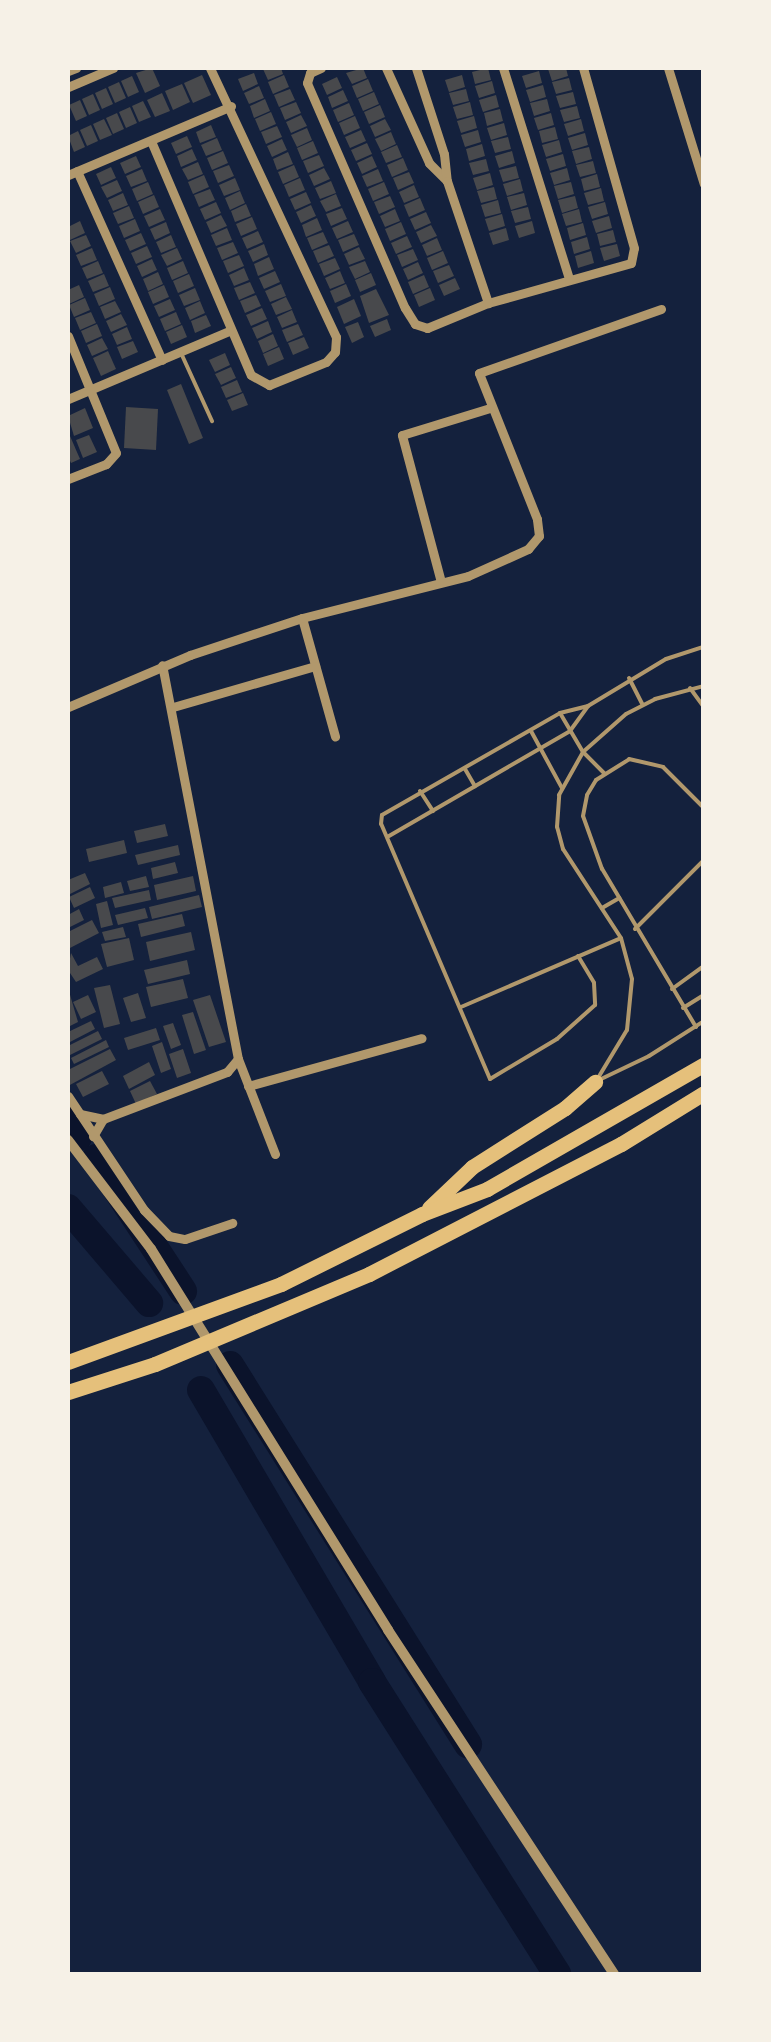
<!DOCTYPE html>
<html>
<head>
<meta charset="utf-8">
<style>
	body { margin:0 }
	#map { position:relative; width:771px; height:2042px; overflow:hidden; background:#14213d; font-family:"Nunito Sans",sans-serif }
	div>[style] { position:absolute }
	.river>* { height:28px; margin:-14px; padding:0 14px; transform-origin:14px; border-radius:14px; background:#0b132b }
	.building>* { inset:0; background:#48494c }
	.service>* { height:4px; margin:-2px; padding:0 2px; transform-origin:2px; border-radius:2px; background:#b1986c }
	.minor>* { height:9px; margin:-4.5px; padding:0 4.5px; transform-origin:4.5px; border-radius:4.5px; background:#b1986c }
	.tertiary>* { height:10px; margin:-5px; padding:0 5px; transform-origin:5px; border-radius:5px; background:#b1986c }
	.motorway>* { height:15px; margin:-7.5px; padding:0 7.5px; transform-origin:7.5px; border-radius:7.5px; background:#e5c07b }
	span { translate:-50% -50%; white-space:nowrap; text-align:center; line-height:1.15; -webkit-text-stroke:8px #f6f1e7; paint-order:stroke }
	.frame { position:absolute; inset:0; border:70px solid #f6f1e7; pointer-events:none }
</style>
</head>
<body>
<div id="map">
	<div class="river">
		<i style="left:68px;top:1120px;width:20px;rotate:60deg"></i>
		<i style="left:96px;top:1158px;width:159px;rotate:56.8deg"></i>
		<i style="left:68px;top:1208px;width:125px;rotate:49.5deg"></i>
		<i style="left:230px;top:1365px;width:448px;rotate:57.9deg"></i>
		<i style="left:201px;top:1390px;width:338px;rotate:59.6deg"></i>
		<i style="left:372px;top:1682px;width:346px;rotate:57.6deg"></i>
	</div>
	<div class="building">
		<i style="clip-path:polygon(152px 68px,160px 86px,145px 93px,136px 73px)"></i>
		<i style="clip-path:polygon(281px 68px,283px 74px,268px 80px,263px 69px)"></i>
		<i style="clip-path:polygon(363px 68px,367px 78px,352px 84px,346px 73px)"></i>
		<i style="clip-path:polygon(488px 68px,491px 80px,475px 84px,472px 72px)"></i>
		<i style="clip-path:polygon(566px 68px,568px 76px,552px 81px,548px 69px)"></i>
		<i style="clip-path:polygon(539px 71px,542px 83px,526px 88px,522px 76px)"></i>
		<i style="clip-path:polygon(254px 73px,258px 84px,243px 91px,238px 79px)"></i>
		<i style="clip-path:polygon(202px 75px,211px 95px,193px 103px,184px 83px)"></i>
		<i style="clip-path:polygon(284px 75px,289px 87px,273px 94px,268px 82px)"></i>
		<i style="clip-path:polygon(462px 75px,465px 87px,449px 92px,445px 80px)"></i>
		<i style="clip-path:polygon(132px 76px,139px 92px,128px 97px,121px 81px)"></i>
		<i style="clip-path:polygon(337px 77px,342px 88px,327px 95px,322px 84px)"></i>
		<i style="clip-path:polygon(569px 78px,572px 90px,556px 94px,552px 82px)"></i>
		<i style="clip-path:polygon(368px 79px,373px 91px,357px 98px,352px 86px)"></i>
		<i style="clip-path:polygon(492px 81px,495px 93px,479px 98px,475px 86px)"></i>
		<i style="clip-path:polygon(119px 82px,126px 98px,115px 103px,108px 87px)"></i>
		<i style="clip-path:polygon(182px 84px,190px 102px,173px 110px,165px 91px)"></i>
		<i style="clip-path:polygon(543px 85px,546px 97px,530px 102px,526px 90px)"></i>
		<i style="clip-path:polygon(259px 86px,264px 98px,249px 104px,244px 93px)"></i>
		<i style="clip-path:polygon(106px 88px,113px 104px,102px 109px,95px 93px)"></i>
		<i style="clip-path:polygon(290px 89px,295px 100px,279px 107px,274px 95px)"></i>
		<i style="clip-path:polygon(466px 89px,469px 101px,453px 105px,449px 93px)"></i>
		<i style="clip-path:polygon(343px 90px,348px 101px,332px 108px,328px 97px)"></i>
		<i style="clip-path:polygon(374px 92px,379px 104px,363px 111px,358px 99px)"></i>
		<i style="clip-path:polygon(573px 92px,576px 104px,560px 108px,556px 96px)"></i>
		<i style="clip-path:polygon(162px 93px,170px 111px,155px 117px,147px 100px)"></i>
		<i style="clip-path:polygon(93px 94px,100px 110px,89px 115px,82px 99px)"></i>
		<i style="clip-path:polygon(496px 95px,499px 107px,483px 112px,479px 100px)"></i>
		<i style="clip-path:polygon(265px 99px,270px 111px,254px 118px,250px 106px)"></i>
		<i style="clip-path:polygon(547px 99px,550px 111px,534px 116px,530px 103px)"></i>
		<i style="clip-path:polygon(80px 100px,87px 116px,76px 121px,69px 105px)"></i>
		<i style="clip-path:polygon(143px 101px,151px 117px,139px 122px,132px 106px)"></i>
		<i style="clip-path:polygon(296px 102px,301px 113px,285px 120px,280px 108px)"></i>
		<i style="clip-path:polygon(470px 102px,473px 115px,457px 119px,453px 107px)"></i>
		<i style="clip-path:polygon(349px 103px,354px 115px,338px 122px,333px 110px)"></i>
		<i style="clip-path:polygon(380px 105px,385px 117px,369px 124px,364px 112px)"></i>
		<i style="clip-path:polygon(577px 106px,580px 118px,564px 122px,560px 110px)"></i>
		<i style="clip-path:polygon(130px 107px,137px 123px,126px 128px,119px 112px)"></i>
		<i style="clip-path:polygon(500px 109px,503px 121px,487px 126px,484px 113px)"></i>
		<i style="clip-path:polygon(271px 112px,276px 124px,260px 131px,255px 119px)"></i>
		<i style="clip-path:polygon(117px 113px,124px 129px,113px 134px,106px 118px)"></i>
		<i style="clip-path:polygon(551px 113px,554px 125px,538px 130px,534px 118px)"></i>
		<i style="clip-path:polygon(301px 115px,307px 126px,291px 133px,286px 122px)"></i>
		<i style="clip-path:polygon(355px 116px,360px 128px,344px 135px,339px 123px)"></i>
		<i style="clip-path:polygon(474px 116px,477px 128px,461px 133px,457px 121px)"></i>
		<i style="clip-path:polygon(104px 119px,112px 135px,100px 140px,93px 124px)"></i>
		<i style="clip-path:polygon(385px 119px,391px 130px,375px 137px,370px 126px)"></i>
		<i style="clip-path:polygon(581px 119px,584px 131px,568px 136px,564px 124px)"></i>
		<i style="clip-path:polygon(504px 123px,507px 135px,491px 140px,487px 128px)"></i>
		<i style="clip-path:polygon(91px 125px,98px 141px,87px 146px,80px 130px)"></i>
		<i style="clip-path:polygon(211px 125px,216px 137px,200px 143px,196px 132px)"></i>
		<i style="clip-path:polygon(277px 126px,282px 137px,266px 144px,261px 132px)"></i>
		<i style="clip-path:polygon(555px 127px,558px 139px,542px 143px,539px 131px)"></i>
		<i style="clip-path:polygon(307px 128px,312px 140px,297px 147px,291px 135px)"></i>
		<i style="clip-path:polygon(361px 130px,366px 141px,350px 148px,345px 137px)"></i>
		<i style="clip-path:polygon(478px 130px,481px 142px,465px 147px,461px 135px)"></i>
		<i style="clip-path:polygon(78px 131px,85px 147px,74px 152px,68px 136px)"></i>
		<i style="clip-path:polygon(391px 132px,396px 144px,381px 151px,375px 139px)"></i>
		<i style="clip-path:polygon(585px 133px,588px 145px,572px 150px,568px 138px)"></i>
		<i style="clip-path:polygon(187px 136px,192px 147px,176px 154px,171px 143px)"></i>
		<i style="clip-path:polygon(508px 137px,511px 149px,495px 153px,491px 141px)"></i>
		<i style="clip-path:polygon(217px 138px,222px 150px,206px 156px,201px 145px)"></i>
		<i style="clip-path:polygon(282px 139px,287px 150px,272px 157px,267px 146px)"></i>
		<i style="clip-path:polygon(559px 140px,562px 152px,546px 157px,542px 145px)"></i>
		<i style="clip-path:polygon(313px 141px,318px 153px,302px 160px,297px 148px)"></i>
		<i style="clip-path:polygon(367px 143px,372px 154px,356px 161px,351px 150px)"></i>
		<i style="clip-path:polygon(482px 144px,485px 156px,469px 161px,466px 149px)"></i>
		<i style="clip-path:polygon(397px 145px,402px 157px,386px 163px,381px 152px)"></i>
		<i style="clip-path:polygon(589px 147px,592px 159px,576px 164px,572px 151px)"></i>
		<i style="clip-path:polygon(192px 149px,197px 160px,181px 167px,177px 156px)"></i>
		<i style="clip-path:polygon(223px 151px,228px 163px,212px 170px,207px 158px)"></i>
		<i style="clip-path:polygon(512px 151px,515px 163px,499px 168px,495px 156px)"></i>
		<i style="clip-path:polygon(288px 152px,293px 164px,277px 170px,273px 159px)"></i>
		<i style="clip-path:polygon(563px 154px,566px 166px,550px 171px,546px 159px)"></i>
		<i style="clip-path:polygon(319px 155px,324px 166px,308px 173px,303px 161px)"></i>
		<i style="clip-path:polygon(136px 156px,141px 167px,125px 174px,120px 163px)"></i>
		<i style="clip-path:polygon(372px 156px,377px 167px,362px 174px,357px 163px)"></i>
		<i style="clip-path:polygon(403px 158px,408px 170px,392px 177px,387px 165px)"></i>
		<i style="clip-path:polygon(486px 159px,489px 171px,473px 175px,469px 163px)"></i>
		<i style="clip-path:polygon(593px 161px,596px 173px,580px 177px,576px 165px)"></i>
		<i style="clip-path:polygon(198px 162px,203px 174px,188px 180px,182px 169px)"></i>
		<i style="clip-path:polygon(229px 165px,234px 176px,218px 183px,213px 171px)"></i>
		<i style="clip-path:polygon(294px 165px,299px 177px,283px 184px,278px 172px)"></i>
		<i style="clip-path:polygon(516px 166px,519px 178px,503px 182px,499px 170px)"></i>
		<i style="clip-path:polygon(111px 167px,116px 178px,101px 185px,96px 174px)"></i>
		<i style="clip-path:polygon(324px 168px,330px 179px,314px 186px,309px 175px)"></i>
		<i style="clip-path:polygon(567px 168px,570px 180px,554px 185px,550px 173px)"></i>
		<i style="clip-path:polygon(142px 169px,147px 181px,131px 187px,126px 176px)"></i>
		<i style="clip-path:polygon(378px 169px,383px 181px,367px 187px,362px 176px)"></i>
		<i style="clip-path:polygon(409px 172px,414px 183px,398px 190px,393px 178px)"></i>
		<i style="clip-path:polygon(490px 173px,493px 185px,477px 190px,473px 178px)"></i>
		<i style="clip-path:polygon(597px 174px,600px 187px,584px 191px,581px 179px)"></i>
		<i style="clip-path:polygon(204px 175px,209px 187px,193px 194px,188px 182px)"></i>
		<i style="clip-path:polygon(235px 178px,240px 190px,224px 196px,219px 185px)"></i>
		<i style="clip-path:polygon(300px 178px,305px 190px,289px 197px,284px 185px)"></i>
		<i style="clip-path:polygon(520px 179px,523px 191px,507px 196px,503px 184px)"></i>
		<i style="clip-path:polygon(117px 180px,122px 191px,107px 198px,101px 187px)"></i>
		<i style="clip-path:polygon(331px 181px,336px 193px,320px 199px,315px 188px)"></i>
		<i style="clip-path:polygon(148px 182px,153px 194px,137px 201px,132px 189px)"></i>
		<i style="clip-path:polygon(384px 182px,389px 194px,373px 201px,368px 189px)"></i>
		<i style="clip-path:polygon(571px 182px,574px 194px,558px 199px,554px 186px)"></i>
		<i style="clip-path:polygon(414px 185px,419px 197px,404px 203px,399px 192px)"></i>
		<i style="clip-path:polygon(494px 187px,497px 199px,481px 203px,477px 191px)"></i>
		<i style="clip-path:polygon(601px 188px,604px 201px,588px 205px,584px 193px)"></i>
		<i style="clip-path:polygon(210px 189px,215px 200px,199px 207px,194px 195px)"></i>
		<i style="clip-path:polygon(240px 191px,245px 203px,230px 210px,225px 198px)"></i>
		<i style="clip-path:polygon(306px 192px,311px 203px,295px 210px,290px 199px)"></i>
		<i style="clip-path:polygon(123px 193px,128px 205px,113px 211px,108px 200px)"></i>
		<i style="clip-path:polygon(524px 193px,527px 205px,511px 210px,507px 197px)"></i>
		<i style="clip-path:polygon(336px 194px,341px 206px,326px 212px,320px 201px)"></i>
		<i style="clip-path:polygon(154px 195px,159px 207px,143px 214px,138px 202px)"></i>
		<i style="clip-path:polygon(390px 196px,395px 207px,379px 214px,374px 202px)"></i>
		<i style="clip-path:polygon(575px 196px,578px 208px,562px 213px,558px 200px)"></i>
		<i style="clip-path:polygon(420px 198px,425px 210px,409px 217px,404px 205px)"></i>
		<i style="clip-path:polygon(498px 200px,501px 213px,485px 217px,481px 205px)"></i>
		<i style="clip-path:polygon(216px 202px,221px 213px,205px 220px,200px 209px)"></i>
		<i style="clip-path:polygon(605px 202px,608px 214px,592px 219px,588px 207px)"></i>
		<i style="clip-path:polygon(246px 204px,251px 216px,235px 222px,231px 211px)"></i>
		<i style="clip-path:polygon(311px 205px,316px 216px,301px 223px,296px 212px)"></i>
		<i style="clip-path:polygon(129px 206px,134px 218px,118px 224px,113px 213px)"></i>
		<i style="clip-path:polygon(528px 207px,531px 219px,515px 223px,511px 211px)"></i>
		<i style="clip-path:polygon(342px 208px,347px 219px,331px 226px,326px 214px)"></i>
		<i style="clip-path:polygon(160px 209px,165px 220px,149px 227px,144px 216px)"></i>
		<i style="clip-path:polygon(395px 209px,400px 221px,385px 227px,380px 216px)"></i>
		<i style="clip-path:polygon(579px 209px,582px 222px,566px 226px,562px 214px)"></i>
		<i style="clip-path:polygon(426px 212px,431px 223px,415px 230px,410px 219px)"></i>
		<i style="clip-path:polygon(502px 214px,505px 226px,489px 231px,485px 219px)"></i>
		<i style="clip-path:polygon(221px 215px,227px 226px,211px 233px,206px 222px)"></i>
		<i style="clip-path:polygon(609px 216px,612px 228px,596px 233px,592px 221px)"></i>
		<i style="clip-path:polygon(252px 217px,257px 229px,241px 236px,236px 224px)"></i>
		<i style="clip-path:polygon(317px 218px,322px 230px,306px 237px,302px 225px)"></i>
		<i style="clip-path:polygon(135px 219px,140px 231px,124px 238px,119px 226px)"></i>
		<i style="clip-path:polygon(80px 221px,85px 233px,70px 240px,68px 227px)"></i>
		<i style="clip-path:polygon(348px 221px,353px 232px,337px 239px,332px 228px)"></i>
		<i style="clip-path:polygon(532px 221px,535px 233px,519px 238px,515px 226px)"></i>
		<i style="clip-path:polygon(166px 222px,170px 233px,155px 240px,150px 229px)"></i>
		<i style="clip-path:polygon(401px 222px,406px 234px,390px 241px,385px 229px)"></i>
		<i style="clip-path:polygon(583px 223px,586px 235px,570px 240px,567px 228px)"></i>
		<i style="clip-path:polygon(431px 225px,437px 236px,421px 243px,416px 232px)"></i>
		<i style="clip-path:polygon(227px 228px,232px 240px,216px 246px,211px 235px)"></i>
		<i style="clip-path:polygon(506px 228px,509px 240px,493px 245px,489px 233px)"></i>
		<i style="clip-path:polygon(613px 230px,616px 242px,600px 246px,597px 234px)"></i>
		<i style="clip-path:polygon(258px 231px,263px 242px,247px 249px,242px 238px)"></i>
		<i style="clip-path:polygon(323px 232px,328px 243px,312px 250px,307px 238px)"></i>
		<i style="clip-path:polygon(141px 233px,146px 244px,130px 251px,125px 240px)"></i>
		<i style="clip-path:polygon(354px 234px,359px 245px,343px 252px,338px 240px)"></i>
		<i style="clip-path:polygon(86px 235px,91px 246px,76px 253px,70px 241px)"></i>
		<i style="clip-path:polygon(171px 235px,176px 247px,161px 253px,156px 242px)"></i>
		<i style="clip-path:polygon(407px 236px,412px 247px,396px 254px,391px 243px)"></i>
		<i style="clip-path:polygon(587px 237px,590px 249px,574px 254px,571px 242px)"></i>
		<i style="clip-path:polygon(437px 238px,442px 250px,427px 256px,422px 245px)"></i>
		<i style="clip-path:polygon(233px 242px,238px 253px,222px 260px,217px 248px)"></i>
		<i style="clip-path:polygon(264px 244px,268px 255px,253px 262px,248px 251px)"></i>
		<i style="clip-path:polygon(617px 244px,620px 256px,604px 261px,600px 248px)"></i>
		<i style="clip-path:polygon(329px 245px,334px 256px,318px 263px,313px 251px)"></i>
		<i style="clip-path:polygon(147px 246px,152px 257px,136px 264px,131px 253px)"></i>
		<i style="clip-path:polygon(359px 247px,365px 259px,349px 265px,344px 254px)"></i>
		<i style="clip-path:polygon(92px 248px,97px 260px,81px 266px,76px 255px)"></i>
		<i style="clip-path:polygon(177px 248px,182px 259px,167px 266px,161px 255px)"></i>
		<i style="clip-path:polygon(413px 249px,418px 260px,402px 267px,397px 255px)"></i>
		<i style="clip-path:polygon(443px 251px,448px 263px,432px 270px,427px 258px)"></i>
		<i style="clip-path:polygon(591px 251px,594px 263px,578px 268px,575px 256px)"></i>
		<i style="clip-path:polygon(239px 255px,244px 266px,228px 273px,223px 261px)"></i>
		<i style="clip-path:polygon(269px 257px,274px 269px,258px 276px,254px 264px)"></i>
		<i style="clip-path:polygon(335px 258px,340px 269px,324px 276px,319px 264px)"></i>
		<i style="clip-path:polygon(152px 259px,157px 270px,142px 277px,137px 266px)"></i>
		<i style="clip-path:polygon(98px 261px,103px 273px,87px 279px,82px 268px)"></i>
		<i style="clip-path:polygon(183px 261px,188px 273px,172px 280px,167px 268px)"></i>
		<i style="clip-path:polygon(365px 261px,370px 272px,355px 279px,349px 267px)"></i>
		<i style="clip-path:polygon(418px 262px,423px 273px,408px 280px,403px 269px)"></i>
		<i style="clip-path:polygon(449px 265px,454px 276px,438px 283px,433px 271px)"></i>
		<i style="clip-path:polygon(244px 268px,249px 280px,234px 286px,229px 275px)"></i>
		<i style="clip-path:polygon(275px 271px,280px 282px,264px 289px,259px 278px)"></i>
		<i style="clip-path:polygon(340px 271px,345px 283px,330px 289px,325px 278px)"></i>
		<i style="clip-path:polygon(158px 272px,163px 284px,148px 291px,143px 279px)"></i>
		<i style="clip-path:polygon(371px 273px,376px 285px,360px 292px,355px 280px)"></i>
		<i style="clip-path:polygon(104px 274px,109px 286px,93px 292px,88px 281px)"></i>
		<i style="clip-path:polygon(189px 274px,194px 286px,178px 293px,173px 281px)"></i>
		<i style="clip-path:polygon(424px 275px,429px 287px,413px 294px,408px 282px)"></i>
		<i style="clip-path:polygon(455px 278px,460px 289px,444px 296px,439px 285px)"></i>
		<i style="clip-path:polygon(250px 282px,255px 293px,239px 300px,234px 288px)"></i>
		<i style="clip-path:polygon(281px 284px,286px 296px,270px 302px,265px 291px)"></i>
		<i style="clip-path:polygon(346px 284px,351px 296px,335px 303px,330px 291px)"></i>
		<i style="clip-path:polygon(79px 285px,84px 297px,69px 304px,68px 290px)"></i>
		<i style="clip-path:polygon(164px 285px,169px 297px,153px 304px,148px 292px)"></i>
		<i style="clip-path:polygon(110px 287px,115px 299px,99px 306px,94px 294px)"></i>
		<i style="clip-path:polygon(195px 288px,200px 300px,184px 306px,179px 295px)"></i>
		<i style="clip-path:polygon(430px 288px,435px 300px,419px 307px,414px 295px)"></i>
		<i style="clip-path:polygon(376px 289px,389px 315px,369px 323px,360px 296px)"></i>
		<i style="clip-path:polygon(256px 295px,261px 306px,245px 313px,240px 301px)"></i>
		<i style="clip-path:polygon(286px 297px,292px 309px,276px 315px,271px 304px)"></i>
		<i style="clip-path:polygon(85px 298px,90px 310px,74px 317px,69px 305px)"></i>
		<i style="clip-path:polygon(170px 299px,175px 310px,159px 317px,154px 306px)"></i>
		<i style="clip-path:polygon(354px 299px,361px 316px,344px 324px,337px 307px)"></i>
		<i style="clip-path:polygon(115px 301px,121px 312px,105px 319px,100px 307px)"></i>
		<i style="clip-path:polygon(200px 301px,205px 313px,190px 320px,185px 308px)"></i>
		<i style="clip-path:polygon(262px 308px,267px 319px,251px 326px,246px 315px)"></i>
		<i style="clip-path:polygon(292px 310px,297px 322px,282px 328px,277px 317px)"></i>
		<i style="clip-path:polygon(91px 312px,96px 323px,80px 330px,75px 318px)"></i>
		<i style="clip-path:polygon(176px 312px,181px 324px,165px 331px,160px 319px)"></i>
		<i style="clip-path:polygon(121px 314px,127px 325px,111px 332px,106px 321px)"></i>
		<i style="clip-path:polygon(206px 315px,211px 326px,195px 333px,191px 321px)"></i>
		<i style="clip-path:polygon(387px 319px,391px 330px,375px 337px,370px 326px)"></i>
		<i style="clip-path:polygon(268px 321px,272px 332px,257px 339px,252px 328px)"></i>
		<i style="clip-path:polygon(358px 322px,364px 337px,352px 343px,345px 327px)"></i>
		<i style="clip-path:polygon(97px 324px,102px 336px,86px 343px,81px 331px)"></i>
		<i style="clip-path:polygon(298px 324px,303px 335px,287px 342px,282px 330px)"></i>
		<i style="clip-path:polygon(182px 325px,187px 337px,171px 344px,166px 332px)"></i>
		<i style="clip-path:polygon(127px 327px,132px 339px,117px 345px,112px 334px)"></i>
		<i style="clip-path:polygon(273px 334px,278px 346px,263px 353px,258px 341px)"></i>
		<i style="clip-path:polygon(304px 337px,309px 348px,293px 355px,288px 343px)"></i>
		<i style="clip-path:polygon(102px 338px,108px 349px,92px 356px,87px 345px)"></i>
		<i style="clip-path:polygon(133px 341px,138px 352px,122px 359px,117px 347px)"></i>
		<i style="clip-path:polygon(279px 347px,284px 359px,268px 366px,263px 354px)"></i>
		<i style="clip-path:polygon(108px 351px,116px 369px,101px 376px,93px 358px)"></i>
		<i style="clip-path:polygon(225px 353px,230px 365px,215px 372px,209px 360px)"></i>
		<i style="clip-path:polygon(231px 367px,236px 378px,221px 385px,215px 374px)"></i>
		<i style="clip-path:polygon(237px 380px,242px 392px,226px 398px,221px 387px)"></i>
		<i style="clip-path:polygon(181px 384px,203px 438px,189px 444px,167px 390px)"></i>
		<i style="clip-path:polygon(243px 393px,248px 405px,232px 411px,227px 400px)"></i>
		<i style="clip-path:polygon(126px 407px,158px 409px,156px 450px,124px 448px)"></i>
		<i style="clip-path:polygon(85px 408px,93px 428px,74px 436px,68px 416px)"></i>
		<i style="clip-path:polygon(89px 435px,97px 452px,83px 458px,76px 440px)"></i>
		<i style="clip-path:polygon(70px 436px,80px 459px,71px 463px,68px 456px)"></i>
		<i style="clip-path:polygon(165px 824px,168px 836px,137px 843px,134px 831px)"></i>
		<i style="clip-path:polygon(124px 840px,127px 853px,89px 862px,86px 849px)"></i>
		<i style="clip-path:polygon(178px 845px,180px 855px,138px 865px,135px 855px)"></i>
		<i style="clip-path:polygon(175px 862px,178px 873px,153px 879px,151px 868px)"></i>
		<i style="clip-path:polygon(85px 873px,90px 884px,68px 895px,68px 880px)"></i>
		<i style="clip-path:polygon(146px 876px,149px 887px,130px 891px,127px 881px)"></i>
		<i style="clip-path:polygon(193px 876px,196px 891px,157px 900px,154px 885px)"></i>
		<i style="clip-path:polygon(121px 882px,124px 893px,105px 898px,103px 887px)"></i>
		<i style="clip-path:polygon(90px 887px,95px 898px,74px 908px,69px 897px)"></i>
		<i style="clip-path:polygon(149px 890px,151px 900px,115px 908px,112px 898px)"></i>
		<i style="clip-path:polygon(199px 895px,202px 907px,152px 919px,149px 907px)"></i>
		<i style="clip-path:polygon(107px 901px,113px 925px,101px 928px,96px 904px)"></i>
		<i style="clip-path:polygon(145px 908px,148px 918px,118px 925px,115px 915px)"></i>
		<i style="clip-path:polygon(79px 909px,84px 920px,68px 928px,68px 915px)"></i>
		<i style="clip-path:polygon(182px 914px,185px 926px,141px 937px,138px 924px)"></i>
		<i style="clip-path:polygon(92px 920px,99px 933px,68px 949px,68px 932px)"></i>
		<i style="clip-path:polygon(123px 927px,126px 937px,105px 941px,102px 932px)"></i>
		<i style="clip-path:polygon(191px 932px,195px 950px,150px 961px,146px 942px)"></i>
		<i style="clip-path:polygon(129px 938px,134px 960px,107px 967px,101px 944px)"></i>
		<i style="clip-path:polygon(71px 953px,78px 966px,97px 957px,103px 969px,76px 982px,68px 970px)"></i>
		<i style="clip-path:polygon(187px 960px,190px 974px,148px 984px,144px 970px)"></i>
		<i style="clip-path:polygon(183px 979px,188px 998px,151px 1007px,146px 987px)"></i>
		<i style="clip-path:polygon(110px 985px,120px 1024px,104px 1028px,94px 988px)"></i>
		<i style="clip-path:polygon(68px 988px,78px 1022px,68px 1027px)"></i>
		<i style="clip-path:polygon(138px 993px,146px 1018px,131px 1022px,123px 998px)"></i>
		<i style="clip-path:polygon(88px 995px,96px 1012px,81px 1019px,73px 1002px)"></i>
		<i style="clip-path:polygon(210px 995px,226px 1042px,209px 1047px,193px 1000px)"></i>
		<i style="clip-path:polygon(193px 1012px,206px 1050px,194px 1054px,182px 1015px)"></i>
		<i style="clip-path:polygon(91px 1021px,95px 1029px,68px 1043px,68px 1032px)"></i>
		<i style="clip-path:polygon(173px 1023px,181px 1045px,171px 1049px,163px 1026px)"></i>
		<i style="clip-path:polygon(156px 1028px,160px 1040px,128px 1050px,124px 1038px)"></i>
		<i style="clip-path:polygon(98px 1031px,102px 1039px,68px 1056px,68px 1046px)"></i>
		<i style="clip-path:polygon(106px 1040px,109px 1047px,74px 1064px,71px 1058px)"></i>
		<i style="clip-path:polygon(162px 1042px,171px 1069px,161px 1073px,152px 1046px)"></i>
		<i style="clip-path:polygon(110px 1049px,116px 1060px,68px 1086px,68px 1070px)"></i>
		<i style="clip-path:polygon(183px 1049px,191px 1073px,177px 1078px,169px 1054px)"></i>
		<i style="clip-path:polygon(149px 1062px,155px 1075px,129px 1089px,123px 1076px)"></i>
		<i style="clip-path:polygon(102px 1071px,109px 1084px,83px 1097px,76px 1084px)"></i>
		<i style="clip-path:polygon(150px 1081px,157px 1094px,136px 1104px,130px 1091px)"></i>
	</div>
	<div class="service">
		<i style="left:181px;top:353px;width:75px;rotate:65.5deg"></i>
		<i style="left:629px;top:678px;width:30px;rotate:63deg"></i>
		<i style="left:690px;top:688px;width:24px;rotate:54deg"></i>
		<i style="left:560px;top:713px;width:45px;rotate:59.5deg"></i>
		<i style="left:583px;top:752px;width:30px;rotate:45deg"></i>
		<i style="left:531px;top:731px;width:65px;rotate:61.5deg"></i>
		<i style="left:465px;top:769px;width:20px;rotate:60deg"></i>
		<i style="left:420px;top:791px;width:24px;rotate:57deg"></i>
		<i style="left:389px;top:836px;width:209px;rotate:-30.1deg"></i>
		<i style="left:570px;top:731px;width:31px;rotate:-54deg"></i>
		<i style="left:602px;top:908px;width:20px;rotate:-30deg"></i>
		<i style="left:635px;top:929px;width:98px;rotate:-45deg"></i>
		<i style="left:578px;top:956px;width:31px;rotate:59deg"></i>
		<i style="left:594px;top:983px;width:22px;rotate:87deg"></i>
		<i style="left:595px;top:1005px;width:51px;rotate:138.2deg"></i>
		<i style="left:557px;top:1039px;width:78px;rotate:149.2deg"></i>
		<i style="left:490px;top:1079px;width:277px;rotate:-113.1deg"></i>
		<i style="left:381px;top:824px;width:9px;rotate:-84deg"></i>
		<i style="left:382px;top:815px;width:205px;rotate:-29.8deg"></i>
		<i style="left:560px;top:713px;width:29px;rotate:-14deg"></i>
		<i style="left:588px;top:706px;width:91px;rotate:-31.1deg"></i>
		<i style="left:666px;top:659px;width:40px;rotate:-18deg"></i>
		<i style="left:672px;top:989px;width:39px;rotate:-36deg"></i>
		<i style="left:461px;top:1007px;width:174px;rotate:-23.3deg"></i>
		<i style="left:683px;top:1008px;width:25px;rotate:-32deg"></i>
		<i style="left:696px;top:1027px;width:184px;rotate:-120.7deg"></i>
		<i style="left:602px;top:869px;width:56px;rotate:-109.7deg"></i>
		<i style="left:583px;top:816px;width:21px;rotate:-79deg"></i>
		<i style="left:587px;top:795px;width:17px;rotate:-59deg"></i>
		<i style="left:596px;top:780px;width:39px;rotate:-32deg"></i>
		<i style="left:629px;top:759px;width:35px;rotate:13deg"></i>
		<i style="left:663px;top:767px;width:58px;rotate:45deg"></i>
		<i style="left:598px;top:1078px;width:56px;rotate:-58.9deg"></i>
		<i style="left:627px;top:1030px;width:51px;rotate:-84.4deg"></i>
		<i style="left:632px;top:979px;width:42px;rotate:-105deg"></i>
		<i style="left:621px;top:938px;width:106px;rotate:-123.1deg"></i>
		<i style="left:563px;top:849px;width:23px;rotate:-105deg"></i>
		<i style="left:557px;top:827px;width:32px;rotate:-86deg"></i>
		<i style="left:559px;top:795px;width:49px;rotate:-60.8deg"></i>
		<i style="left:583px;top:752px;width:57px;rotate:-41.5deg"></i>
		<i style="left:626px;top:714px;width:33px;rotate:-27deg"></i>
		<i style="left:655px;top:699px;width:51px;rotate:-14.9deg"></i>
		<i style="left:599px;top:1080px;width:55px;rotate:-25.6deg"></i>
		<i style="left:649px;top:1056px;width:65px;rotate:-32.5deg"></i>
	</div>
	<div class="minor">
		<i style="left:321px;top:68px;width:12px;rotate:156deg"></i>
		<i style="left:310px;top:73px;width:10px;rotate:107deg"></i>
		<i style="left:307px;top:83px;width:245px;rotate:66.5deg"></i>
		<i style="left:405px;top:308px;width:19px;rotate:58deg"></i>
		<i style="left:415px;top:324px;width:13px;rotate:18deg"></i>
		<i style="left:427px;top:328px;width:66px;rotate:-22.3deg"></i>
		<i style="left:488px;top:303px;width:148px;rotate:-15.6deg"></i>
		<i style="left:631px;top:263px;width:15px;rotate:-79deg"></i>
		<i style="left:634px;top:248px;width:187px;rotate:-105.8deg"></i>
		<i style="left:386px;top:68px;width:104px;rotate:65.6deg"></i>
		<i style="left:429px;top:163px;width:25px;rotate:45deg"></i>
		<i style="left:416px;top:68px;width:90px;rotate:72deg"></i>
		<i style="left:444px;top:154px;width:27px;rotate:84deg"></i>
		<i style="left:447px;top:181px;width:129px;rotate:71.4deg"></i>
		<i style="left:503px;top:68px;width:221px;rotate:72.6deg"></i>
		<i style="left:668px;top:68px;width:121px;rotate:72.8deg"></i>
		<i style="left:68px;top:71px;width:9px;rotate:-21deg"></i>
		<i style="left:68px;top:87px;width:49px;rotate:-22.9deg"></i>
		<i style="left:151px;top:141px;width:254px;rotate:66.9deg"></i>
		<i style="left:251px;top:375px;width:21px;rotate:29deg"></i>
		<i style="left:269px;top:385px;width:61px;rotate:-22deg"></i>
		<i style="left:326px;top:362px;width:13px;rotate:-48deg"></i>
		<i style="left:335px;top:352px;width:15px;rotate:-86deg"></i>
		<i style="left:336px;top:337px;width:297px;rotate:-115.1deg"></i>
		<i style="left:77px;top:171px;width:207px;rotate:65.8deg"></i>
		<i style="left:68px;top:175px;width:177px;rotate:-22.9deg"></i>
		<i style="left:68px;top:336px;width:126px;rotate:67.7deg"></i>
		<i style="left:116px;top:453px;width:15px;rotate:132deg"></i>
		<i style="left:106px;top:464px;width:41px;rotate:158.5deg"></i>
		<i style="left:68px;top:399px;width:177px;rotate:-22.9deg"></i>
		<i style="left:441px;top:582px;width:152px;rotate:-104.9deg"></i>
		<i style="left:402px;top:435px;width:92px;rotate:-17.1deg"></i>
		<i style="left:302px;top:618px;width:123px;rotate:74.4deg"></i>
		<i style="left:68px;top:707px;width:133px;rotate:-23.1deg"></i>
		<i style="left:190px;top:655px;width:118px;rotate:-18.3deg"></i>
		<i style="left:302px;top:618px;width:171px;rotate:-14.2deg"></i>
		<i style="left:468px;top:576px;width:66px;rotate:-24.2deg"></i>
		<i style="left:528px;top:549px;width:17px;rotate:-50deg"></i>
		<i style="left:539px;top:536px;width:17px;rotate:-97deg"></i>
		<i style="left:537px;top:519px;width:157px;rotate:-111.7deg"></i>
		<i style="left:479px;top:373px;width:193px;rotate:-19.4deg"></i>
		<i style="left:173px;top:707px;width:148px;rotate:-16.1deg"></i>
		<i style="left:238px;top:1059px;width:102px;rotate:68.7deg"></i>
		<i style="left:248px;top:1086px;width:180px;rotate:-15.4deg"></i>
		<i style="left:68px;top:1096px;width:137px;rotate:56.3deg"></i>
		<i style="left:144px;top:1210px;width:36px;rotate:46deg"></i>
		<i style="left:169px;top:1236px;width:16px;rotate:11deg"></i>
		<i style="left:185px;top:1239px;width:50px;rotate:-18.8deg"></i>
		<i style="left:80px;top:1114px;width:24px;rotate:12deg"></i>
		<i style="left:103px;top:1119px;width:20px;rotate:120deg"></i>
		<i style="left:103px;top:1119px;width:133px;rotate:-20.8deg"></i>
		<i style="left:227px;top:1072px;width:17px;rotate:-50deg"></i>
		<i style="left:238px;top:1059px;width:401px;rotate:-100.9deg"></i>
	</div>
	<div class="tertiary">
		<i style="left:68px;top:1140px;width:137px;rotate:52.7deg"></i>
		<i style="left:151px;top:1249px;width:449px;rotate:58.1deg"></i>
		<i style="left:388px;top:1630px;width:412px;rotate:56.7deg"></i>
	</div>
	<div class="motorway">
		<i style="left:429px;top:1208px;width:59px;rotate:-43.6deg"></i>
		<i style="left:472px;top:1167px;width:110px;rotate:-32.4deg"></i>
		<i style="left:565px;top:1108px;width:40px;rotate:-41deg"></i>
		<i style="left:68px;top:1362px;width:227px;rotate:-20.1deg"></i>
		<i style="left:281px;top:1284px;width:157px;rotate:-26.4deg"></i>
		<i style="left:422px;top:1214px;width:70px;rotate:-21deg"></i>
		<i style="left:487px;top:1189px;width:250px;rotate:-29.9deg"></i>
		<i style="left:68px;top:1392px;width:91px;rotate:-17.8deg"></i>
		<i style="left:155px;top:1364px;width:232px;rotate:-22.8deg"></i>
		<i style="left:369px;top:1274px;width:284px;rotate:-27.3deg"></i>
		<i style="left:621px;top:1144px;width:97px;rotate:-31.6deg"></i>
	</div>
	<div class="frame"></div>
</div>
</body>
</html>
